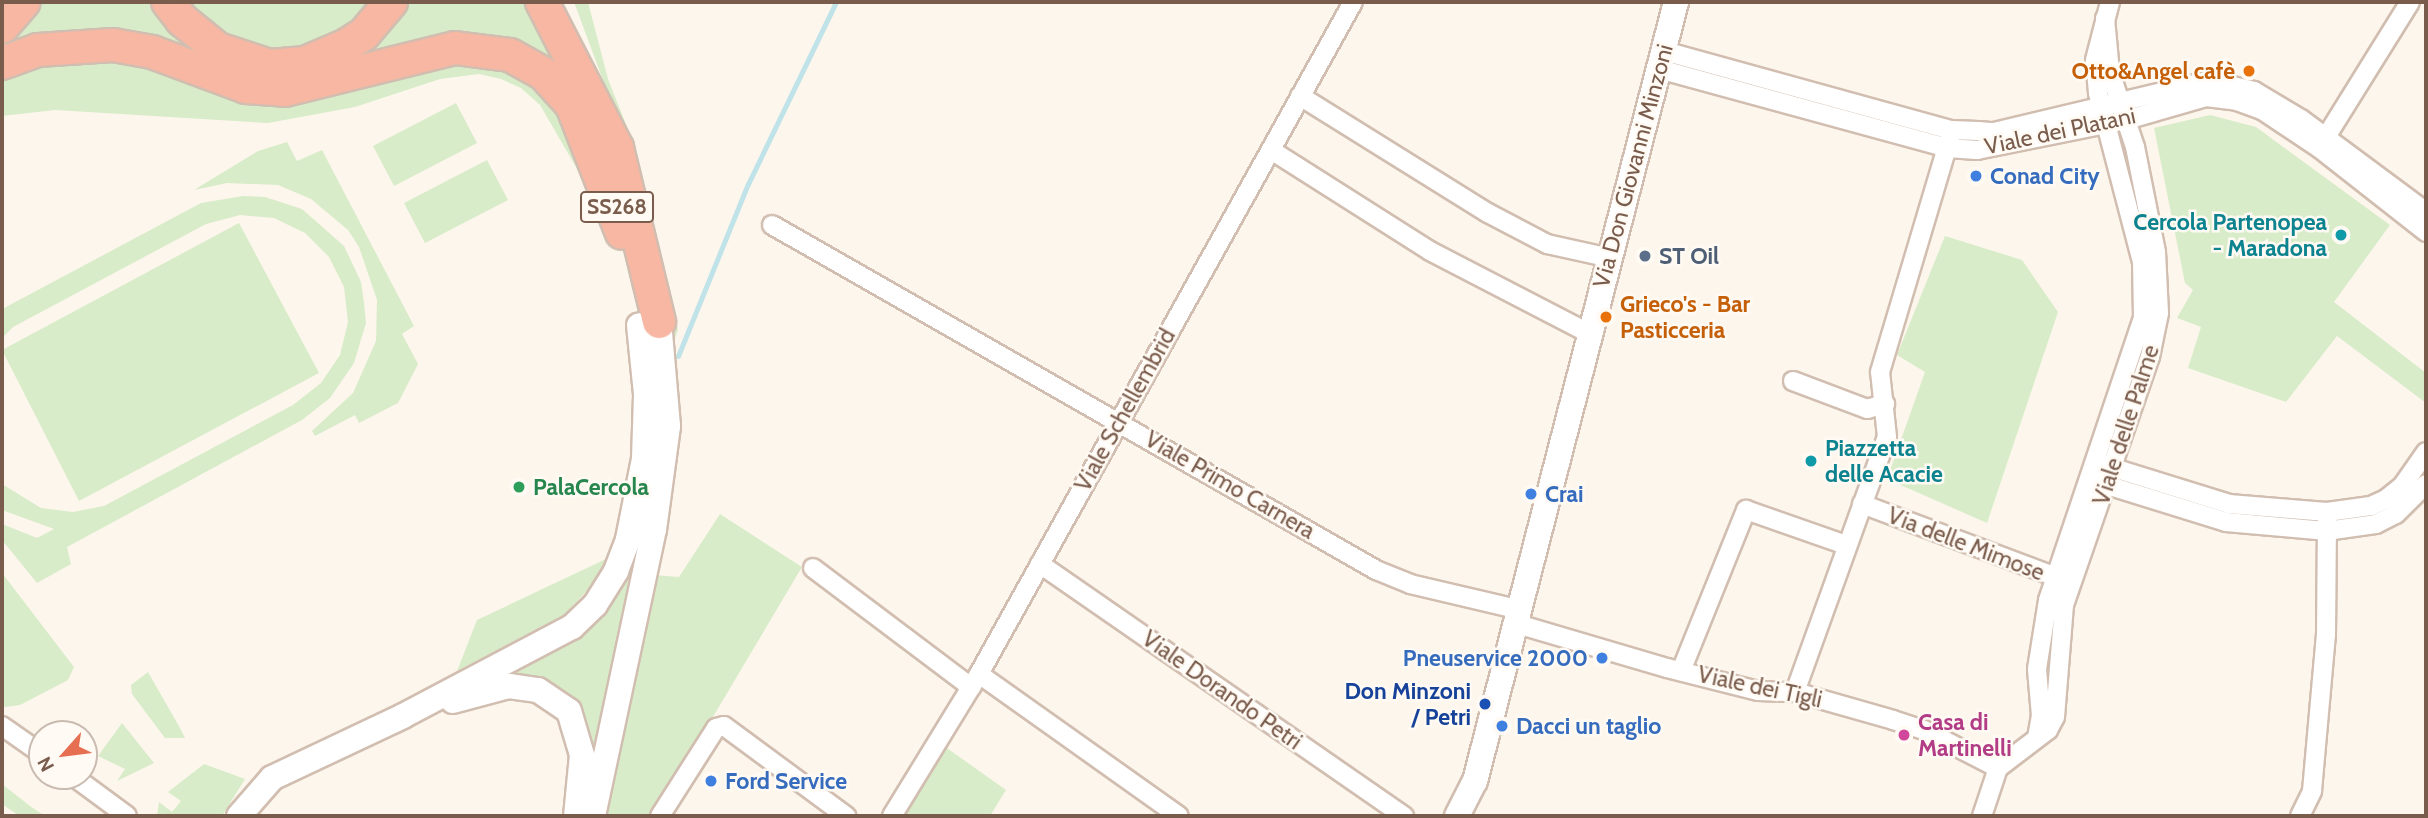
<!DOCTYPE html>
<html>
<head>
<meta charset="utf-8">
<style>
	body { margin:0 }
	#map { position:relative; width:2428px; height:818px; overflow:hidden; background:#fdf6ec; font-family:Cabin,sans-serif }
	div>[style] { position:absolute }
	.green>* { inset:0; background:#d8ecc9 }
	.stream>* { height:5px; margin:-2.5px; padding:0 2.5px; transform-origin:2.5px; border-radius:2.5px; background:#bfe3e8 }
	.roads { filter:drop-shadow(2px 0 #d1beb0) drop-shadow(-2px 0 #d1beb0) drop-shadow(0 2px #d1beb0) drop-shadow(0 -2px #d1beb0) }
	.street>* { height:18px; margin:-9px; padding:0 9px; transform-origin:9px; border-radius:9px; background:#fff }
	.secondary>* { height:24px; margin:-12px; padding:0 12px; transform-origin:12px; border-radius:12px; background:#fff }
	.highway>* { height:32px; margin:-16px; padding:0 16px; transform-origin:16px; border-radius:16px; background:#f7b7a3 }
	.dots>* { width:19px; height:19px; translate:-50% -50%; box-sizing:border-box; border:4px solid #fffaf3; border-radius:50% }
	span { translate:-50% -50%; white-space:nowrap; text-align:center; line-height:1.15; -webkit-text-stroke:5px #fffaf3; paint-order:stroke }
	.shield-label span { padding:2px 5px; background:#fffaf3; border:2px solid; border-radius:5px; -webkit-text-stroke-width:0 }
	.shield-label { font-size:21px; color:#7a5c4d; font-weight:700 }
	.food-label { font-size:23px; color:#c56008; font-weight:700 }
	.right { translate:-100% -50%; text-align:right }
	.left { translate:0 -50%; text-align:left }
	.street-label { font-size:23px; color:#7a5c4d }
	.shop-label { font-size:23px; color:#366cbe; font-weight:700 }
	.culture-label { font-size:23px; color:#0d838f; font-weight:700 }
	.service-label { font-size:23px; color:#4e5e75; font-weight:700 }
	.leisure-label { font-size:23px; color:#27864d; font-weight:700 }
	.transit-label { font-size:23px; color:#164399; font-weight:700 }
	.hotel-label { font-size:23px; color:#b23c85; font-weight:700 }
	.frame { position:absolute; inset:0; border:4px solid #7a5c4d; pointer-events:none }
	.north { position:absolute; left:28px; top:720px; width:70px; height:70px; box-sizing:border-box; background:#fffaf3; border:2px solid #cabbb1; border-radius:50%; rotate:242deg; font-size:19px; font-weight:700; line-height:28px; text-align:center; color:#7a5c4d }
	.north::after { content:''; display:block; margin:auto; width:24px; height:32px; background:#e76f51; clip-path:polygon(50% 0,100% 100%,50% 72%,0 100%) }
</style>
</head>
<body>
<div id="map">
	<div class="green">
		<i style="clip-path:polygon(40px 2px,155px 2px,170px 23px,198px 49px,226px 64px,251px 71px,292px 73px,332px 65px,353px 53px,381px 30px,402px 2px,524px 2px,564px 78px,516px 45px,485px 38px,421px 45px,288px 82px,235px 76px,176px 49px,116px 34px,52px 36px,2px 51px,2px 44px)"></i>
		<i style="clip-path:polygon(179px 2px,379px 2px,351px 30px,287px 53px,234px 45px)"></i>
		<i style="clip-path:polygon(574px 2px,588px 2px,608px 79px,627px 127px,678px 330px,673px 343px,624px 137px)"></i>
		<i style="clip-path:polygon(68px 57px,500px 63px,553px 97px,598px 205px,540px 105px,521px 88px,501px 79px,479px 74px,440px 79px,355px 107px,268px 123px,55px 110px,2px 116px,2px 75px)"></i>
		<i style="clip-path:polygon(456px 103px,477px 143px,394px 186px,373px 146px)"></i>
		<i style="clip-path:polygon(2210px 115px,2256px 127px,2390px 225px,2334px 302px,2426px 373px,2426px 403px,2337px 336px,2286px 402px,2188px 368px,2201px 327px,2177px 318px,2193px 290px,2185px 283px,2154px 128px)"></i>
		<i style="clip-path:polygon(287px 142px,297px 161px,322px 150px,414px 326px,402px 334px,418px 364px,398px 403px,359px 423px,355px 415px,315px 436px,312px 431px,353px 393px,376px 341px,377px 300px,359px 247px,348px 230px,311px 199px,278px 185px,227px 183px,194px 190px,258px 151px)"></i>
		<i style="clip-path:polygon(487px 160px,508px 200px,425px 243px,404px 203px)"></i>
		<i style="clip-path:polygon(243px 196px,265px 197px,302px 209px,344px 246px,361px 282px,364px 303px,366px 323px,354px 363px,330px 398px,302px 420px,67px 547px,71px 564px,37px 583px,2px 540px,2px 524px,37px 538px,54px 529px,2px 510px,2px 484px,41px 508px,73px 512px,104px 506px,293px 405px,321px 383px,340px 355px,348px 322px,344px 287px,329px 257px,305px 233px,274px 218px,240px 215px,206px 224px,13px 327px,2px 338px,2px 310px,6px 307px,201px 203px)"></i>
		<i style="clip-path:polygon(239px 223px,319px 373px,79px 501px,2px 350px)"></i>
		<i style="clip-path:polygon(1945px 236px,2022px 260px,2058px 312px,1987px 523px,1887px 479px,1925px 372px,1897px 355px)"></i>
		<i style="clip-path:polygon(720px 514px,802px 567px,654px 816px,603px 816px,654px 575px,679px 577px)"></i>
		<i style="clip-path:polygon(639px 531px,598px 749px,595px 749px,587px 721px,570px 698px,547px 683px,503px 673px,546px 653px)"></i>
		<i style="clip-path:polygon(608px 558px,595px 582px,564px 615px,457px 671px,477px 620px)"></i>
		<i style="clip-path:polygon(2px 573px,74px 667px,68px 680px,20px 705px,5px 707px,2px 706px)"></i>
		<i style="clip-path:polygon(148px 672px,180px 728px,185px 738px,165px 738px,132px 694px,131px 685px)"></i>
		<i style="clip-path:polygon(122px 723px,154px 763px,117px 781px,125px 769px,98px 756px)"></i>
		<i style="clip-path:polygon(944px 746px,1006px 790px,990px 816px,904px 816px)"></i>
		<i style="clip-path:polygon(204px 764px,245px 779px,222px 816px,157px 816px,159px 802px,172px 812px,181px 801px,168px 792px)"></i>
		<i style="clip-path:polygon(2px 784px,30px 806px,45px 816px,19px 816px,2px 804px)"></i>
	</div>
	<div class="stream">
		<i style="left:678px;top:356px;width:186px;rotate:-67.9deg"></i>
		<i style="left:748px;top:184px;width:202px;rotate:-64.2deg"></i>
	</div>
	<div class="roads">
		<div class="street">
			<i style="left:1664px;top:51px;width:298px;rotate:15.4deg"></i>
			<i style="left:1951px;top:130px;width:27px;rotate:2deg"></i>
			<i style="left:1978px;top:131px;width:16px;rotate:4deg"></i>
			<i style="left:1994px;top:132px;width:216px;rotate:-13.4deg"></i>
			<i style="left:2204px;top:82px;width:20px;rotate:6deg"></i>
			<i style="left:2224px;top:84px;width:31px;rotate:13deg"></i>
			<i style="left:2254px;top:91px;width:55px;rotate:30.8deg"></i>
			<i style="left:2301px;top:119px;width:156px;rotate:36.6deg"></i>
			<i style="left:1659px;top:69px;width:299px;rotate:15.3deg"></i>
			<i style="left:1947px;top:148px;width:30px;rotate:4deg"></i>
			<i style="left:1977px;top:150px;width:152px;rotate:-11.4deg"></i>
			<i style="left:2126px;top:120px;width:83px;rotate:-16deg"></i>
			<i style="left:2206px;top:97px;width:31px;rotate:7deg"></i>
			<i style="left:2237px;top:101px;width:27px;rotate:20deg"></i>
			<i style="left:2262px;top:110px;width:69px;rotate:33.7deg"></i>
			<i style="left:2319px;top:148px;width:136px;rotate:38.1deg"></i>
			<i style="left:1300px;top:96px;width:221px;rotate:31.9deg"></i>
			<i style="left:1488px;top:213px;width:67px;rotate:27.7deg"></i>
			<i style="left:1547px;top:244px;width:65px;rotate:12.5deg"></i>
			<i style="left:2321px;top:145px;width:168px;rotate:-58.1deg"></i>
			<i style="left:1271px;top:150px;width:188px;rotate:32.4deg"></i>
			<i style="left:1430px;top:251px;width:180px;rotate:27.4deg"></i>
			<i style="left:772px;top:225px;width:696px;rotate:29.73deg"></i>
			<i style="left:1376px;top:570px;width:37px;rotate:22deg"></i>
			<i style="left:1410px;top:584px;width:110px;rotate:13.2deg"></i>
			<i style="left:1793px;top:381px;width:79px;rotate:20.7deg"></i>
			<i style="left:1867px;top:409px;width:19px;rotate:-16deg"></i>
			<i style="left:2104px;top:465px;width:131px;rotate:17.3deg"></i>
			<i style="left:2229px;top:504px;width:98px;rotate:4.7deg"></i>
			<i style="left:2327px;top:512px;width:44px;rotate:-7.8deg"></i>
			<i style="left:2371px;top:506px;width:17px;rotate:-25deg"></i>
			<i style="left:2386px;top:499px;width:22px;rotate:-39deg"></i>
			<i style="left:2403px;top:485px;width:40px;rotate:-55.1deg"></i>
			<i style="left:2097px;top:482px;width:135px;rotate:17.2deg"></i>
			<i style="left:2226px;top:522px;width:100px;rotate:5.1deg"></i>
			<i style="left:2326px;top:531px;width:50px;rotate:-8deg"></i>
			<i style="left:2376px;top:524px;width:22px;rotate:-27deg"></i>
			<i style="left:2396px;top:514px;width:42px;rotate:-45deg"></i>
			<i style="left:1862px;top:504px;width:216px;rotate:20.6deg"></i>
			<i style="left:1040px;top:564px;width:443px;rotate:34.7deg"></i>
			<i style="left:813px;top:568px;width:198px;rotate:37deg"></i>
			<i style="left:1514px;top:623px;width:159px;rotate:16.4deg"></i>
			<i style="left:1667px;top:668px;width:94px;rotate:14.2deg"></i>
			<i style="left:1758px;top:691px;width:37px;rotate:2deg"></i>
			<i style="left:1795px;top:692px;width:102px;rotate:15.9deg"></i>
			<i style="left:1893px;top:720px;width:33px;rotate:18deg"></i>
			<i style="left:1924px;top:730px;width:83px;rotate:27.2deg"></i>
			<i style="left:1681px;top:671px;width:174px;rotate:-68deg"></i>
			<i style="left:1746px;top:510px;width:106px;rotate:19.3deg"></i>
			<i style="left:979px;top:674px;width:245px;rotate:35.4deg"></i>
			<i style="left:1795px;top:692px;width:271px;rotate:-70.2deg"></i>
			<i style="left:1887px;top:437px;width:65px;rotate:-96.1deg"></i>
			<i style="left:1880px;top:372px;width:245px;rotate:-73.4deg"></i>
			<i style="left:2px;top:726px;width:49px;rotate:35deg"></i>
			<i style="left:2037px;top:738px;width:22px;rotate:-80deg"></i>
			<i style="left:2041px;top:716px;width:47px;rotate:-94.9deg"></i>
			<i style="left:2037px;top:669px;width:70px;rotate:-80.9deg"></i>
			<i style="left:2048px;top:600px;width:299px;rotate:-71.4deg"></i>
			<i style="left:2143px;top:317px;width:55px;rotate:-91deg"></i>
			<i style="left:2142px;top:262px;width:175px;rotate:-104.6deg"></i>
			<i style="left:2098px;top:93px;width:33px;rotate:-95deg"></i>
			<i style="left:2095px;top:60px;width:60px;rotate:-75.5deg"></i>
			<i style="left:1998px;top:768px;width:63px;rotate:-37.2deg"></i>
			<i style="left:2048px;top:730px;width:15px;rotate:-62deg"></i>
			<i style="left:2055px;top:717px;width:112px;rotate:-85.4deg"></i>
			<i style="left:2064px;top:605px;width:262px;rotate:-70.9deg"></i>
			<i style="left:2150px;top:357px;width:45px;rotate:-78.4deg"></i>
			<i style="left:2159px;top:313px;width:61px;rotate:-92.8deg"></i>
			<i style="left:2156px;top:252px;width:107px;rotate:-101.3deg"></i>
			<i style="left:2135px;top:147px;width:79px;rotate:-108.4deg"></i>
			<i style="left:2110px;top:72px;width:54px;rotate:-95.3deg"></i>
			<i style="left:73px;top:776px;width:67px;rotate:36.5deg"></i>
			<i style="left:660px;top:816px;width:104px;rotate:-57.5deg"></i>
			<i style="left:716px;top:728px;width:8px;rotate:-14deg"></i>
			<i style="left:724px;top:726px;width:152px;rotate:36.4deg"></i>
			<i style="left:892px;top:816px;width:167px;rotate:-58.5deg"></i>
			<i style="left:979px;top:674px;width:769px;rotate:-60.9deg"></i>
			<i style="left:1982px;top:816px;width:51px;rotate:-71.6deg"></i>
			<i style="left:2300px;top:816px;width:28px;rotate:-64deg"></i>
			<i style="left:2312px;top:791px;width:157px;rotate:-84.9deg"></i>
			<i style="left:2326px;top:635px;width:116px;rotate:-89.5deg"></i>
		</div>
		<div class="secondary">
			<i style="left:453px;top:701px;width:58px;rotate:-15deg"></i>
			<i style="left:509px;top:686px;width:29px;rotate:8deg"></i>
			<i style="left:538px;top:690px;width:37px;rotate:34deg"></i>
			<i style="left:569px;top:711px;width:46px;rotate:73.5deg"></i>
			<i style="left:582px;top:755px;width:61px;rotate:95.6deg"></i>
			<i style="left:239px;top:816px;width:50px;rotate:-49deg"></i>
			<i style="left:272px;top:778px;width:145px;rotate:-25.3deg"></i>
			<i style="left:403px;top:716px;width:191px;rotate:-27.8deg"></i>
			<i style="left:572px;top:627px;width:32px;rotate:-44deg"></i>
			<i style="left:595px;top:605px;width:40px;rotate:-58deg"></i>
			<i style="left:616px;top:571px;width:34px;rotate:-69deg"></i>
			<i style="left:628px;top:539px;width:82px;rotate:-78.7deg"></i>
			<i style="left:644px;top:459px;width:65px;rotate:-88.2deg"></i>
			<i style="left:646px;top:394px;width:69px;rotate:-95.8deg"></i>
			<i style="left:593px;top:816px;width:292px;rotate:-78deg"></i>
			<i style="left:654px;top:530px;width:105px;rotate:-82.3deg"></i>
			<i style="left:668px;top:426px;width:104px;rotate:-94.9deg"></i>
			<i style="left:1457px;top:816px;width:39px;rotate:-63deg"></i>
			<i style="left:1475px;top:781px;width:805px;rotate:-75.53deg"></i>
		</div>
		<div class="highway">
			<i style="left:168px;top:2px;width:23px;rotate:52deg"></i>
			<i style="left:182px;top:20px;width:46px;rotate:38.9deg"></i>
			<i style="left:218px;top:49px;width:55px;rotate:18.1deg"></i>
			<i style="left:270px;top:66px;width:35px;rotate:-5deg"></i>
			<i style="left:305px;top:63px;width:46px;rotate:-23.2deg"></i>
			<i style="left:347px;top:45px;width:20px;rotate:-33deg"></i>
			<i style="left:364px;top:34px;width:42px;rotate:-49.8deg"></i>
			<i style="left:542px;top:2px;width:164px;rotate:62.8deg"></i>
			<i style="left:617px;top:148px;width:179px;rotate:76.4deg"></i>
			<i style="left:2px;top:27px;width:33px;rotate:-49deg"></i>
			<i style="left:2px;top:63px;width:38px;rotate:-20deg"></i>
			<i style="left:38px;top:50px;width:75px;rotate:-3.8deg"></i>
			<i style="left:113px;top:45px;width:40px;rotate:10deg"></i>
			<i style="left:152px;top:52px;width:100px;rotate:20.4deg"></i>
			<i style="left:246px;top:87px;width:39px;rotate:4deg"></i>
			<i style="left:285px;top:90px;width:175px;rotate:-13.9deg"></i>
			<i style="left:455px;top:48px;width:55px;rotate:7.3deg"></i>
			<i style="left:510px;top:55px;width:38px;rotate:29deg"></i>
			<i style="left:543px;top:73px;width:43px;rotate:47.8deg"></i>
			<i style="left:572px;top:105px;width:137px;rotate:68.7deg"></i>
		</div>
	</div>
	<div class="dots">
		<i style="left:2249px;top:71px;background:#e8710a"></i>
		<i style="left:1976px;top:176px;background:#3f7fe0"></i>
		<i style="left:2341px;top:235px;background:#0f9aa8"></i>
		<i style="left:1645px;top:256px;background:#5c6f8a"></i>
		<i style="left:1606px;top:317px;background:#e8710a"></i>
		<i style="left:1811px;top:461px;background:#0f9aa8"></i>
		<i style="left:519px;top:487px;background:#2e9e5b"></i>
		<i style="left:1531px;top:494px;background:#3f7fe0"></i>
		<i style="left:1602px;top:658px;background:#3f7fe0"></i>
		<i style="left:1485px;top:704px;background:#1a4fb4"></i>
		<i style="left:1502px;top:726px;background:#3f7fe0"></i>
		<i style="left:1904px;top:735px;background:#d1479c"></i>
		<i style="left:711px;top:781px;background:#3f7fe0"></i>
	</div>
	<div class="shield-label">
		<span style="left:617px;top:207px">SS268</span>
	</div>
	<div class="food-label">
		<span class="right" style="left:2235px;top:71px">Otto&amp;Angel cafè</span>
		<span class="left" style="left:1620px;top:317px">Grieco's - Bar<br>Pasticceria</span>
	</div>
	<div class="street-label">
		<span style="left:2060px;top:131px;rotate:-12deg">Viale dei Platani</span>
		<span style="left:1633px;top:166px;rotate:-75deg">Via Don Giovanni Minzoni</span>
		<span style="left:1125px;top:410px;rotate:-61deg">Viale Schellembrid</span>
		<span style="left:2126px;top:425px;rotate:-72deg">Viale delle Palme</span>
		<span style="left:1230px;top:485px;rotate:30deg">Viale Primo Carnera</span>
		<span style="left:1966px;top:544px;rotate:21deg">Via delle Mimose</span>
		<span style="left:1760px;top:687px;rotate:12deg">Viale dei Tigli</span>
		<span style="left:1222px;top:690px;rotate:35deg">Viale Dorando Petri</span>
	</div>
	<div class="shop-label">
		<span class="left" style="left:1990px;top:176px">Conad City</span>
		<span class="left" style="left:1545px;top:494px">Crai</span>
		<span class="right" style="left:1588px;top:658px">Pneuservice 2000</span>
		<span class="left" style="left:1516px;top:726px">Dacci un taglio</span>
		<span class="left" style="left:725px;top:781px">Ford Service</span>
	</div>
	<div class="culture-label">
		<span class="right" style="left:2327px;top:235px">Cercola Partenopea<br>- Maradona</span>
		<span class="left" style="left:1825px;top:461px">Piazzetta<br>delle Acacie</span>
	</div>
	<div class="service-label">
		<span class="left" style="left:1659px;top:256px">ST Oil</span>
	</div>
	<div class="leisure-label">
		<span class="left" style="left:533px;top:487px">PalaCercola</span>
	</div>
	<div class="transit-label">
		<span class="right" style="left:1471px;top:704px">Don Minzoni<br>/ Petri</span>
	</div>
	<div class="hotel-label">
		<span class="left" style="left:1918px;top:735px">Casa di<br>Martinelli</span>
	</div>
	<div class="frame"></div>
	<div class="north">N</div>
</div>
</body>
</html>
